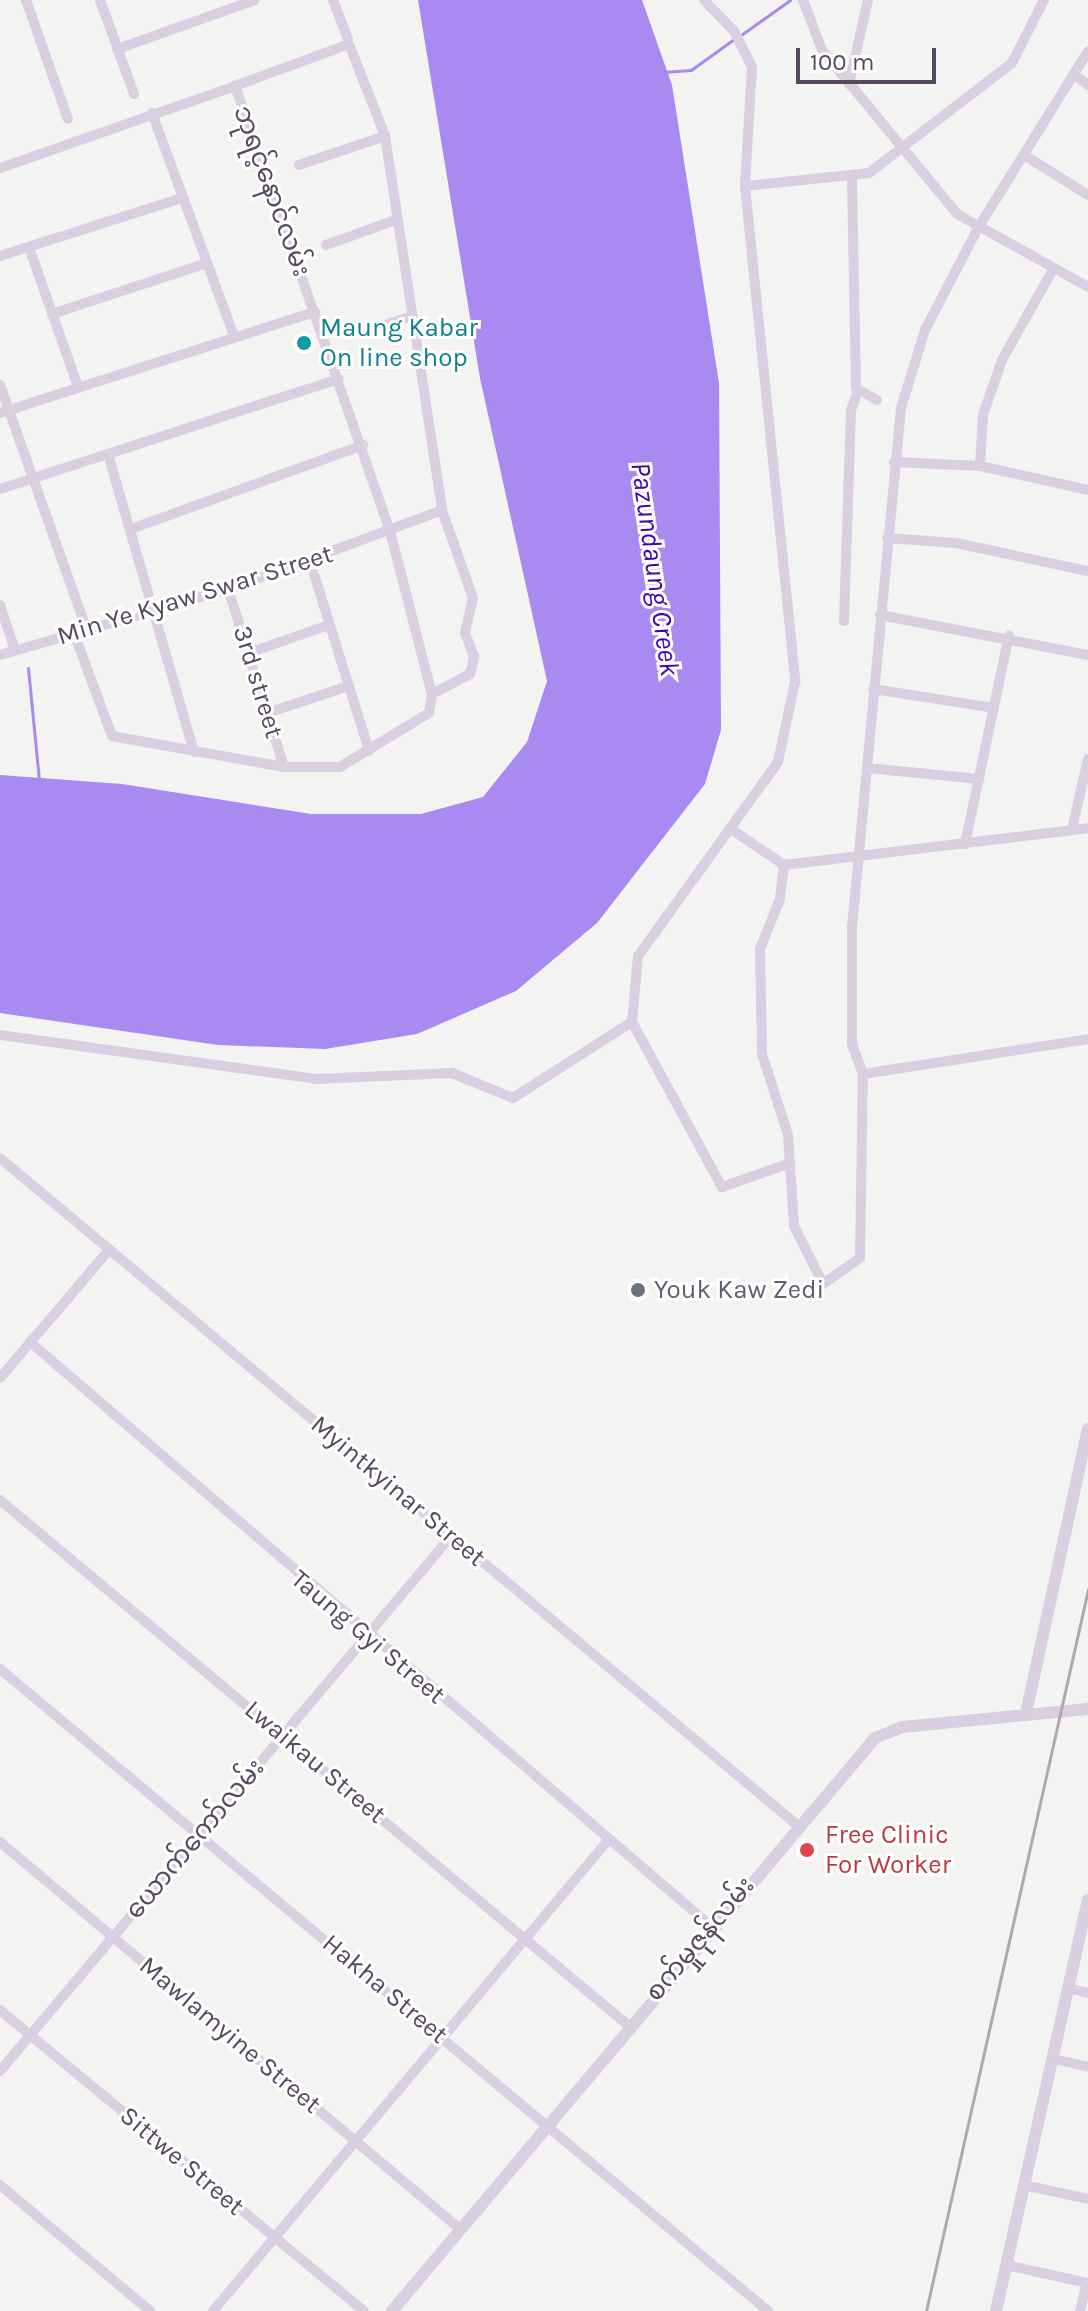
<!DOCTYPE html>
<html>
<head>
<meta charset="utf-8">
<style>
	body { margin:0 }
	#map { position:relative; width:1088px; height:2311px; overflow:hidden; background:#f3f3f1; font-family:Karla,"Noto Sans Myanmar",sans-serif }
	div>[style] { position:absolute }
	.water>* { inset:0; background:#a98af0 }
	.stream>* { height:3px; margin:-1.5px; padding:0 1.5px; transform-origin:1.5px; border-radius:1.5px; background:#a98af0 }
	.minor>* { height:10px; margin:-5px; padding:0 5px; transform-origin:5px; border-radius:5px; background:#d9cfe1 }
	.tertiary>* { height:12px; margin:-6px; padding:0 6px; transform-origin:6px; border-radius:6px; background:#d9cfe1 }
	.rail>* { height:3px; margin:-1.5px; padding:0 1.5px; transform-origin:1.5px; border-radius:1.5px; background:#afa8b2 }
	.dots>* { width:22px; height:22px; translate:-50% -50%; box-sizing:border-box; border:4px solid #fff; border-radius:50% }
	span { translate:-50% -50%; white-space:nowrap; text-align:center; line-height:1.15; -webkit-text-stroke:6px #fff; paint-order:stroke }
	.street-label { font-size:26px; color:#55485f }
	.culture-label { font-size:26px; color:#0d838f }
	.left { translate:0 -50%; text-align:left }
	.worship-label { font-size:26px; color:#5b616d }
	.health-label { font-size:26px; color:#be3a42 }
	.water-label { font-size:28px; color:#3c07b3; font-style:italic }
	.scale { position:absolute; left:796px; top:48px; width:140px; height:36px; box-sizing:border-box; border:4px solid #55485f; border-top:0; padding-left:10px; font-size:24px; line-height:28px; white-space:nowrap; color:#55485f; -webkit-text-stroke:6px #fff; paint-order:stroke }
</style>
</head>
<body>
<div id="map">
	<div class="water">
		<i style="clip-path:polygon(418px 0,642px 0,672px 85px,719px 383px,721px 730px,705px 784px,597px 923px,516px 991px,417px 1034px,325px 1049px,218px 1045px,0 1013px,0 775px,122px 784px,311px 814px,421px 814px,483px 797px,527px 742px,547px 681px,480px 378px)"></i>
	</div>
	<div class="stream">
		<i style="left:741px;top:35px;width:60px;rotate:-35.5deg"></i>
		<i style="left:664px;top:72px;width:27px;rotate:-4deg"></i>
		<i style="left:691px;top:70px;width:53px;rotate:-35.8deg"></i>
		<i style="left:28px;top:668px;width:113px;rotate:84.4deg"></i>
	</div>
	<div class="minor">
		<i style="left:26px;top:0;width:126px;rotate:70.6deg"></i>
		<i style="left:100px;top:0;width:100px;rotate:70.1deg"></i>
		<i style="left:333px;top:0;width:42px;rotate:69deg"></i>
		<i style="left:704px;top:0;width:43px;rotate:45.9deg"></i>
		<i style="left:734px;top:31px;width:40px;rotate:63.4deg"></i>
		<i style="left:752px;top:67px;width:119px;rotate:93.4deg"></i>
		<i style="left:745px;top:186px;width:499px;rotate:84.2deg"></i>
		<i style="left:795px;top:682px;width:82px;rotate:102deg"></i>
		<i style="left:778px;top:762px;width:239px;rotate:125.8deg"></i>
		<i style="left:638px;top:956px;width:66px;rotate:95.2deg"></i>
		<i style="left:632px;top:1022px;width:188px;rotate:61.4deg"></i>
		<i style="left:722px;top:1187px;width:73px;rotate:-19.2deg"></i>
		<i style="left:803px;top:0;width:53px;rotate:69.2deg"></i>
		<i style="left:822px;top:50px;width:212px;rotate:50.5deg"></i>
		<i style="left:957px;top:214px;width:150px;rotate:29.1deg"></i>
		<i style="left:117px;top:49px;width:146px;rotate:-19.5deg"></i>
		<i style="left:1076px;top:76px;width:15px;rotate:37deg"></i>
		<i style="left:849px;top:84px;width:86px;rotate:-77.3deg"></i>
		<i style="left:235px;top:86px;width:121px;rotate:-20.2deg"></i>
		<i style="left:349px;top:44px;width:99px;rotate:68.6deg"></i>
		<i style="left:385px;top:136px;width:378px;rotate:81.3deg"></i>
		<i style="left:442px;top:510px;width:93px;rotate:70.6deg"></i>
		<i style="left:473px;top:598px;width:36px;rotate:103deg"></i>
		<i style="left:465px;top:633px;width:26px;rotate:69deg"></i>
		<i style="left:474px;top:657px;width:17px;rotate:103deg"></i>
		<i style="left:470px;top:674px;width:43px;rotate:152.2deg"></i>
		<i style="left:152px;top:113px;width:238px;rotate:69.8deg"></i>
		<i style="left:1024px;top:155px;width:75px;rotate:32deg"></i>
		<i style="left:299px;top:165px;width:91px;rotate:-18.6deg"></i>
		<i style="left:0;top:168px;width:249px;rotate:-19.2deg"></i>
		<i style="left:235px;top:86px;width:471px;rotate:70.8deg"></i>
		<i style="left:390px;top:531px;width:168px;rotate:75.6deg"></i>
		<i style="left:432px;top:694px;width:19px;rotate:99deg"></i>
		<i style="left:429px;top:713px;width:104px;rotate:148.8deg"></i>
		<i style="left:340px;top:767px;width:56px;rotate:180deg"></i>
		<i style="left:284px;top:767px;width:175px;rotate:-169.8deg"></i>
		<i style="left:112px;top:736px;width:110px;rotate:-110.3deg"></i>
		<i style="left:852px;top:180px;width:208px;rotate:88.9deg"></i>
		<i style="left:856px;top:388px;width:24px;rotate:30deg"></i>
		<i style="left:745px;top:186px;width:125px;rotate:-6deg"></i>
		<i style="left:869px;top:173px;width:180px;rotate:-37.6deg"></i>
		<i style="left:1012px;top:63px;width:71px;rotate:-63.1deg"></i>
		<i style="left:326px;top:245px;width:74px;rotate:-19.7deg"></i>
		<i style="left:29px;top:247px;width:148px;rotate:70.7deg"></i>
		<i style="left:0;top:256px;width:191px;rotate:-17.7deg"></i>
		<i style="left:52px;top:314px;width:163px;rotate:-18.2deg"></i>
		<i style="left:364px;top:332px;width:51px;rotate:-18.4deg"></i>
		<i style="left:0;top:385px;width:258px;rotate:70.5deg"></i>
		<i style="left:0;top:413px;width:331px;rotate:-17.8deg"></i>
		<i style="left:108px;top:454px;width:310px;rotate:73.9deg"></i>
		<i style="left:894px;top:462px;width:86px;rotate:2.7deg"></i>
		<i style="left:980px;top:466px;width:111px;rotate:12.5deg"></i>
		<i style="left:980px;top:466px;width:51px;rotate:-86.6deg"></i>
		<i style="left:983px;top:415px;width:58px;rotate:-70.9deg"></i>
		<i style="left:1002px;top:360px;width:100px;rotate:-60.6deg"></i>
		<i style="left:0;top:489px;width:356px;rotate:-18deg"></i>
		<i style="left:131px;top:529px;width:247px;rotate:-19.9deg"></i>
		<i style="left:887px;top:538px;width:69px;rotate:4.1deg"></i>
		<i style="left:956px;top:543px;width:135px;rotate:12deg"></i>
		<i style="left:314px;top:574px;width:185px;rotate:72.7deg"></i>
		<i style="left:231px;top:598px;width:177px;rotate:72.6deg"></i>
		<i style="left:0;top:605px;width:47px;rotate:71.6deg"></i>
		<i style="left:880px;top:615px;width:212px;rotate:10.9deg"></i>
		<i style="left:844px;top:621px;width:211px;rotate:-88.1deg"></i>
		<i style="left:851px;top:410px;width:20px;rotate:-70deg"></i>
		<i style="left:248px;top:653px;width:86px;rotate:-19.1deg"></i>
		<i style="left:0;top:655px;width:238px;rotate:-16.1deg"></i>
		<i style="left:229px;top:589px;width:227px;rotate:-20.3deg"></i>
		<i style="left:873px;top:689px;width:122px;rotate:8.9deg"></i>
		<i style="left:267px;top:713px;width:85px;rotate:-18.4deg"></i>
		<i style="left:867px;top:768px;width:113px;rotate:5.6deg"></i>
		<i style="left:731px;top:829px;width:64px;rotate:34.2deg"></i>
		<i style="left:784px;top:865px;width:306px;rotate:-6.9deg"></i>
		<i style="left:1072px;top:829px;width:72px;rotate:-77.1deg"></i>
		<i style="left:965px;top:844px;width:213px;rotate:-78.1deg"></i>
		<i style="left:784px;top:865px;width:34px;rotate:97deg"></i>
		<i style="left:780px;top:899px;width:54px;rotate:111.8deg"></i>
		<i style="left:760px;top:949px;width:105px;rotate:88.9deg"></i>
		<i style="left:762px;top:1054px;width:85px;rotate:72.2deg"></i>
		<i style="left:788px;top:1135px;width:91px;rotate:86.2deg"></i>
		<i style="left:794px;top:1226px;width:65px;rotate:63.4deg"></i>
		<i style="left:823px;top:1284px;width:45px;rotate:-35.1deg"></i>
		<i style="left:860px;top:1258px;width:184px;rotate:-89.1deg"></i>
		<i style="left:863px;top:1074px;width:32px;rotate:-110deg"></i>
		<i style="left:852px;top:1044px;width:117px;rotate:-90deg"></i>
		<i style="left:852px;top:927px;width:521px;rotate:-84.61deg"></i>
		<i style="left:901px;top:408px;width:82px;rotate:-72.9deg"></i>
		<i style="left:925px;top:330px;width:115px;rotate:-62.5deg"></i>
		<i style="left:978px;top:228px;width:208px;rotate:-58.1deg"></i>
		<i style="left:0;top:1035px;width:319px;rotate:7.9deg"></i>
		<i style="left:316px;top:1079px;width:136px;rotate:-2.5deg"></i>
		<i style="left:452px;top:1073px;width:66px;rotate:22.3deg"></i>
		<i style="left:513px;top:1098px;width:141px;rotate:-32.6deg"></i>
		<i style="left:863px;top:1074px;width:228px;rotate:-8.8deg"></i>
		<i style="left:0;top:1158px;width:1038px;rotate:39.92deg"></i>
		<i style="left:30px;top:1342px;width:897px;rotate:40.62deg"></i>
		<i style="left:0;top:1378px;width:168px;rotate:-49.6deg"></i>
		<i style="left:0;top:1500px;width:819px;rotate:39.9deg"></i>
		<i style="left:0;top:1669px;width:1001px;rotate:39.89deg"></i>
		<i style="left:0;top:1842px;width:601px;rotate:40.07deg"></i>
		<i style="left:1069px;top:1988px;width:20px;rotate:15deg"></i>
		<i style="left:0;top:2010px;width:472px;rotate:39.6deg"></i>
		<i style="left:1054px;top:2059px;width:35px;rotate:13deg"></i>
		<i style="left:0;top:2071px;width:701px;rotate:-49.86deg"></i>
		<i style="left:0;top:2185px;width:196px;rotate:40deg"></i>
		<i style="left:1024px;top:2185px;width:66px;rotate:12.3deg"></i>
		<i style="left:1006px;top:2265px;width:84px;rotate:12.4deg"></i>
		<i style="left:213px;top:2311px;width:616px;rotate:-50deg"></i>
		<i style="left:1080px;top:2311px;width:29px;rotate:-76deg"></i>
	</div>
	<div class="tertiary">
		<i style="left:1026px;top:1713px;width:291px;rotate:-77.7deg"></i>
		<i style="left:392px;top:2311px;width:749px;rotate:-49.87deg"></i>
		<i style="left:875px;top:1738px;width:29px;rotate:-22deg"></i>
		<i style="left:902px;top:1727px;width:187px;rotate:-5.5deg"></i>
		<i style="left:996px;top:2311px;width:421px;rotate:-77.4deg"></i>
	</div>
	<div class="rail">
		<i style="left:926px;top:2311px;width:740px;rotate:-77.35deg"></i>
	</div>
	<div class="dots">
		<i style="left:304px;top:343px;background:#0f9aa8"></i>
		<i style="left:638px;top:1290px;background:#6b7280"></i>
		<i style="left:807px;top:1850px;background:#e0444e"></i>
	</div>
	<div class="street-label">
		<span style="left:272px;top:191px;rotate:70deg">ဘုရင့်နောင်လမ်း</span>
		<span style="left:195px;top:595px;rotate:-17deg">Min Ye Kyaw Swar Street</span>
		<span style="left:258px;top:682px;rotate:73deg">3rd street</span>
		<span style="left:398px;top:1491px;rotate:40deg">Myintkyinar Street</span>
		<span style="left:368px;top:1637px;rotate:40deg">Taung Gyi Street</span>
		<span style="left:315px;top:1762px;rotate:40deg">Lwaikau Street</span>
		<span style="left:195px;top:1839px;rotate:-50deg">ယောက်ကော်လမ်း</span>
		<span style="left:700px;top:1939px;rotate:-50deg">စက်မှုဇုန်လမ်း</span>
		<span style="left:385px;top:1989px;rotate:40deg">Hakha Street</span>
		<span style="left:230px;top:2035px;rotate:40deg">Mawlamyine Street</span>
		<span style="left:182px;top:2161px;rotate:40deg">Sittwe Street</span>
	</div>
	<div class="culture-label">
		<span class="left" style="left:320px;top:343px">Maung Kabar<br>On line shop</span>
	</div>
	<div class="worship-label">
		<span class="left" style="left:654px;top:1290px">Youk Kaw Zedi</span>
	</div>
	<div class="health-label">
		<span class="left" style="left:825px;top:1850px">Free Clinic<br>For Worker</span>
	</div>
	<div class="water-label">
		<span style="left:655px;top:569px;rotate:82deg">Pazundaung Creek</span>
	</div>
	<div class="scale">100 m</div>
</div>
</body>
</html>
